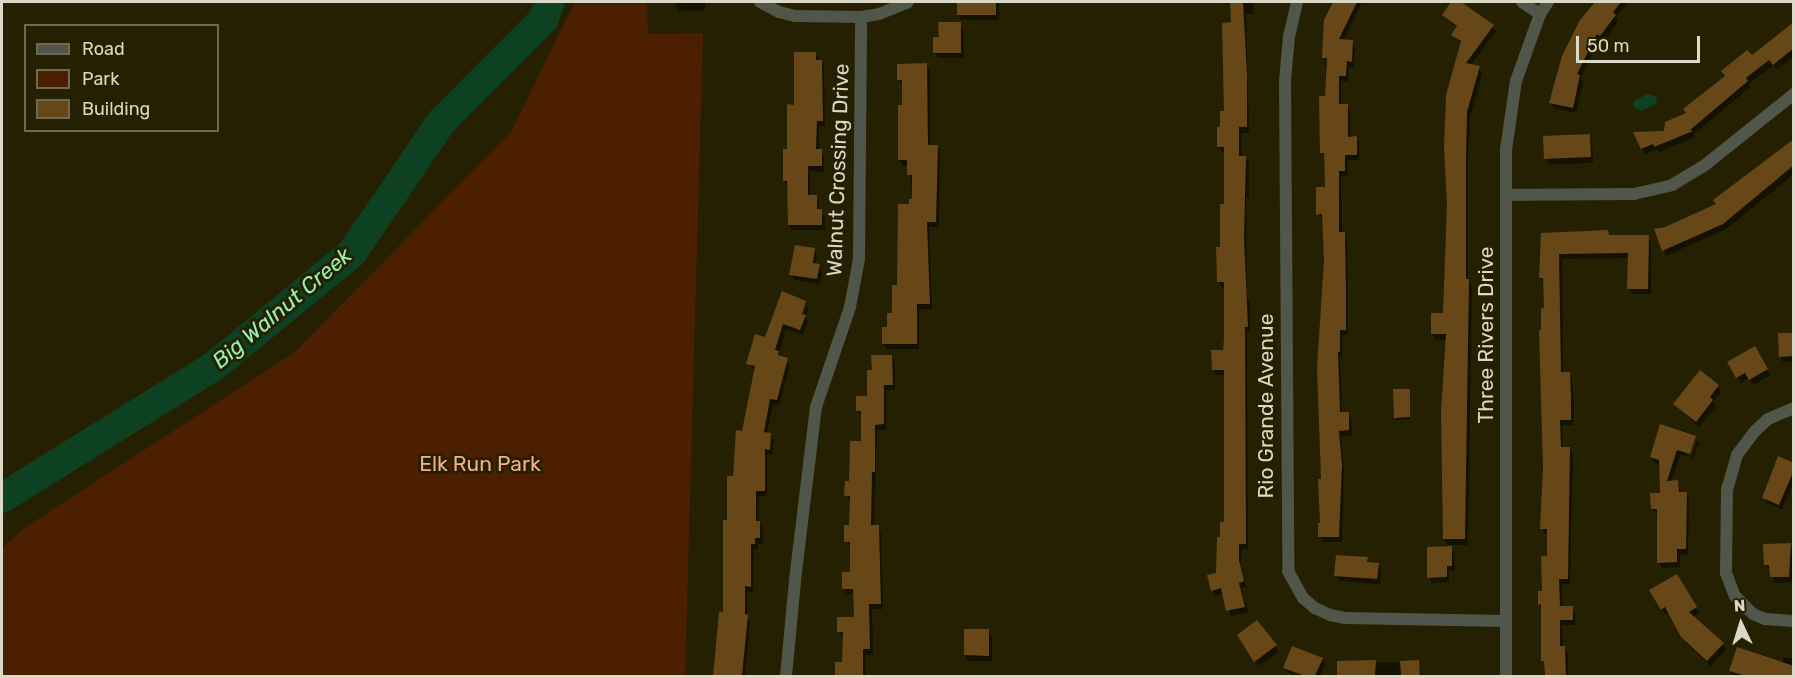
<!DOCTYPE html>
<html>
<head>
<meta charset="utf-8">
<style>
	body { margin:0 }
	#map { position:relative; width:1795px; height:678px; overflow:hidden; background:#252001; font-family:Rubik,sans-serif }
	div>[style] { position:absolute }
	.green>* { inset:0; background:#4c1f01 }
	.water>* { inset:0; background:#0e4122 }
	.shadow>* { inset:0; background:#0007 }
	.river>* { height:30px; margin:-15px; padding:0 15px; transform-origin:15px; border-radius:15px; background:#0e4122 }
	.building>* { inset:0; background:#674717 }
	.street>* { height:12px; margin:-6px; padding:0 6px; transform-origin:6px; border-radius:6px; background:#505649 }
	span { translate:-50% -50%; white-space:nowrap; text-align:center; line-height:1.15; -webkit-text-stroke:6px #252001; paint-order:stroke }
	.street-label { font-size:21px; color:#dad8c6 }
	.park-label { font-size:21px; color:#f6ad87 }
	.water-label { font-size:22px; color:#96f1b1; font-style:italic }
	.frame { position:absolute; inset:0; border:3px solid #dad8c6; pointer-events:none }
	.legend { position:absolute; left:24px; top:24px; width:195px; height:108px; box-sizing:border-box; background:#252001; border:2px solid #6d6a50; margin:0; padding:8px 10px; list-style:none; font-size:18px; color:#dad8c6 }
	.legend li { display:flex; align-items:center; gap:12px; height:30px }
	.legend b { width:30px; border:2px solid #6d6a50 }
	.north { position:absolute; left:1711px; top:594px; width:60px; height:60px; -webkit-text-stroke:4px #252001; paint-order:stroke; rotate:356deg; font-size:16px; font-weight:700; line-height:24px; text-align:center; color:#dad8c6 }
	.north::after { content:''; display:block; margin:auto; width:21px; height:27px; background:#dad8c6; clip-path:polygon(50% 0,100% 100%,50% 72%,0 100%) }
	.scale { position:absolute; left:1576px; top:36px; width:124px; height:27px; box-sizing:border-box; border:3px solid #dad8c6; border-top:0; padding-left:8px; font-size:18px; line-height:21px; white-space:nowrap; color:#dad8c6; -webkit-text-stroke:4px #252001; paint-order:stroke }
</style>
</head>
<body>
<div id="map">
	<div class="green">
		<i style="clip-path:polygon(575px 2px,647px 2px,648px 34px,703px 33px,685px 676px,2px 676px,2px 548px,24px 528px,295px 352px,511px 132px)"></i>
	</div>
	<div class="water">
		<i style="clip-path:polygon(1648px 94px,1657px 97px,1656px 104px,1642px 111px,1636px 109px,1633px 105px,1635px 100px)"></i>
	</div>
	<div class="shadow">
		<i style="clip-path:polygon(675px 2px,705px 2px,705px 10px,678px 11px)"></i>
		<i style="clip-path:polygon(958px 2px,999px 2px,999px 20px,961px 20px,958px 15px)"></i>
		<i style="clip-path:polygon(1232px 2px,1253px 2px,1254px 14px,1246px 14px,1249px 133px,1241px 133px,1242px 158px,1245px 158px,1249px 163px,1249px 198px,1246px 198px,1247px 297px,1250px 302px,1250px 332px,1247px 332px,1248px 549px,1242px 549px,1241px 566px,1246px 587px,1241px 588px,1248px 612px,1231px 616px,1223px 594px,1216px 596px,1213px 590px,1226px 523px,1225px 375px,1216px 375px,1213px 370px,1225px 351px,1225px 288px,1222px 288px,1218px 282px,1225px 205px,1226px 152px,1222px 152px,1219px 146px,1226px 113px)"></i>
		<i style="clip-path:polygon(1336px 2px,1362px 2px,1343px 41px,1352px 42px,1355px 47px,1354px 67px,1349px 67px,1348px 81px,1341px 81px,1341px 105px,1347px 105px,1350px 111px,1350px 138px,1356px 138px,1359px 143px,1359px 160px,1347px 160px,1348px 176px,1341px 176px,1342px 233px,1347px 239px,1348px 300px,1348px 335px,1342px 335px,1342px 357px,1340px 357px,1342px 413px,1348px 413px,1351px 419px,1352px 436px,1341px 436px,1344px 471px,1342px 542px,1322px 542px,1319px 536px,1323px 480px,1325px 260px,1324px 220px,1318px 214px,1326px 188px,1325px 158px,1322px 152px,1326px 97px,1325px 21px)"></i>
		<i style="clip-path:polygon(1453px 2px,1459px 2px,1493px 26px,1496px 31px,1471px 65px,1479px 68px,1482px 73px,1470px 118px,1468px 163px,1468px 280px,1472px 286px,1468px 545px,1447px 545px,1444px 539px,1447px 340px,1436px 340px,1432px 334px,1433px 314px,1445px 314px,1462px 44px,1453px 35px,1457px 28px,1443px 15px)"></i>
		<i style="clip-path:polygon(1597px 2px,1629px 2px,1616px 17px,1618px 21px,1604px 41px,1600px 39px,1580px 78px,1583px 82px,1576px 113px,1554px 108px,1551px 103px,1581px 21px)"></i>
		<i style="clip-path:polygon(960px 24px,963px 29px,964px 58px,938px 58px,935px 53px,940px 39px)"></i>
		<i style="clip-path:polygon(1794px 24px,1794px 57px,1777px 69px,1773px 65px,1749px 84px,1750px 87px,1693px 135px,1695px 137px,1659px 152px,1657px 149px,1645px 154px,1636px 133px,1666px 132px)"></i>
		<i style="clip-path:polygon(816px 54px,824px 67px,825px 126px,819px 126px,819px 150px,824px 156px,824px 172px,810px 171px,810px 197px,816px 197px,819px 203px,819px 211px,825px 217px,825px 230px,792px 230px,789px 225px,787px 186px,784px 181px,795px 106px)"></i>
		<i style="clip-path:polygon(926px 65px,930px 70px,930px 146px,937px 146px,940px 152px,939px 227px,929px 227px,932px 309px,919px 309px,919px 349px,887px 349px,883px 344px,894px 315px,910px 205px,913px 200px,909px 166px,903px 166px,899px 160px,899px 107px,904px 106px,903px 85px,899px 80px)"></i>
		<i style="clip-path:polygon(1589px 135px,1592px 141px,1593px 163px,1549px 164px,1545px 159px)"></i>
		<i style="clip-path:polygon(1794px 141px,1794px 174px,1726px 229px,1666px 256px,1656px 230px,1718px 205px)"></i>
		<i style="clip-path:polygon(1608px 232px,1610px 237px,1648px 237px,1651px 242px,1651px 294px,1632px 294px,1629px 288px,1630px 258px,1562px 259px,1563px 374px,1569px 374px,1572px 379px,1574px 403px,1573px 425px,1562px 425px,1563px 448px,1570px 448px,1573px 454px,1570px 584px,1562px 584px,1562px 607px,1572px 607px,1575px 612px,1575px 625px,1562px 625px,1563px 648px,1568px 653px,1568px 676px,1545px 676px,1540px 593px,1543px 593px,1549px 557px,1549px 534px,1545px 534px,1542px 528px,1545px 310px,1544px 283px,1541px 277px,1542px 235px)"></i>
		<i style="clip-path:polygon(814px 250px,817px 255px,816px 265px,822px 271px,820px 284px,794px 280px,791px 274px)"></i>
		<i style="clip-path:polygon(805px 302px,800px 321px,807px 305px,809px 308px,805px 317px,808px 322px,803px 335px,786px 329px,779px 353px,790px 365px,779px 405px,773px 404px,767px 434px,774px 440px,773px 455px,767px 454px,767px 496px,759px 496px,758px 522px,763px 528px,763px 544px,758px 544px,758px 549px,754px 549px,753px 592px,747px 592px,747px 617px,750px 622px,745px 676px,713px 676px,720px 614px,725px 614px,729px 522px,734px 478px,755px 370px,748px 364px,766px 339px)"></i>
		<i style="clip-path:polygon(1794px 334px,1794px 362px,1783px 362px,1780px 356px)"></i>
		<i style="clip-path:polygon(1755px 348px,1770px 375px,1753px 385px,1749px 378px,1741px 383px,1729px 363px)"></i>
		<i style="clip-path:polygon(891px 356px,895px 362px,895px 390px,886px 390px,886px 430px,877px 430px,874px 527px,878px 527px,881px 532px,883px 609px,872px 609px,873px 655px,865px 655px,866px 676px,835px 676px,836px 664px,844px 664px,844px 637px,838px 632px,855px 618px,855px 594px,847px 594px,844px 589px,851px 573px,851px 547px,846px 541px,851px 527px,851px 501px,846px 496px,863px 442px,862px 416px,857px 410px,869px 397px,873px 372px)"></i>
		<i style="clip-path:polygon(1718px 386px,1721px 392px,1713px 402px,1716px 406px,1699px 427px,1674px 404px)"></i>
		<i style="clip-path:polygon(1409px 391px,1410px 419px,1397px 420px,1396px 417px)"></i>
		<i style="clip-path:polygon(1695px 438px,1688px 457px,1680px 455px,1671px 482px,1678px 482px,1681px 493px,1686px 493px,1689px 499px,1688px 554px,1680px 555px,1680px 567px,1662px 568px,1659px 562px,1658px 514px,1652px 509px,1661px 494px,1660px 465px,1655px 463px,1651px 457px)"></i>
		<i style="clip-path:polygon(1697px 440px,1699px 443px,1693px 459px,1691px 458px)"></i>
		<i style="clip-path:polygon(1794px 464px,1794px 482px,1782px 509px,1767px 503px,1764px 498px)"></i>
		<i style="clip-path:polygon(1790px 545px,1793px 550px,1792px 582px,1774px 583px,1771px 570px,1765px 565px)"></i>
		<i style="clip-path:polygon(1451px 548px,1454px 553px,1455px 571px,1449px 571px,1449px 582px,1432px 583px,1429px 577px)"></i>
		<i style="clip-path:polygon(1367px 559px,1369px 563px,1378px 564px,1381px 570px,1380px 584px,1339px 581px,1336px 575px)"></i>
		<i style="clip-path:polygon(1677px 576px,1699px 613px,1693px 617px,1726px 649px,1711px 666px,1686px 643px,1669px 612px,1665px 614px,1651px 591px)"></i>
		<i style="clip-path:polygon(1257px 622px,1279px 652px,1258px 666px,1239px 635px)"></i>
		<i style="clip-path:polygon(988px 631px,992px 636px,992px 661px,968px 661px,965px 655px)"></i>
		<i style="clip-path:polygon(1783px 658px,1794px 658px,1794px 676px,1734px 676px,1730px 671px,1783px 664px)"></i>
		<i style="clip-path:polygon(1322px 659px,1325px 664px,1320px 676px,1296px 676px,1288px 673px,1285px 668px)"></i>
		<i style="clip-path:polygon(1418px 662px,1422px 675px,1465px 676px,1338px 676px,1338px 663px)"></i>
	</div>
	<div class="river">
		<i style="left:2px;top:498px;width:250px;rotate:-31.9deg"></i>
		<i style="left:214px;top:366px;width:178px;rotate:-39.3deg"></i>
		<i style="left:352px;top:253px;width:160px;rotate:-55.7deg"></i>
		<i style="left:442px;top:121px;width:143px;rotate:-45deg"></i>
		<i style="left:543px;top:20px;width:19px;rotate:-69deg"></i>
	</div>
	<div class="building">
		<i style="clip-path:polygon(957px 2px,996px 2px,996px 15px,957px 15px)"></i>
		<i style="clip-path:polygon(1230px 2px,1243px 2px,1247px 74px,1247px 127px,1239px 127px,1239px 156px,1246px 156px,1244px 238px,1248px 327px,1245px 327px,1246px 544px,1239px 544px,1239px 560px,1244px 581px,1239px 583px,1245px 607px,1226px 611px,1221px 588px,1211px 591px,1207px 575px,1216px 573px,1217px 537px,1220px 537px,1220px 522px,1224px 522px,1224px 370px,1212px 370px,1211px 350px,1223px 350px,1224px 339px,1224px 282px,1217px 282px,1216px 247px,1220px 247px,1220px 204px,1224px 204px,1224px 147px,1217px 147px,1217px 127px,1220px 127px,1220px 111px,1224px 111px,1222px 23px,1231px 22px)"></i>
		<i style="clip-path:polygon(1333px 2px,1357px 2px,1339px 39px,1353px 40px,1352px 62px,1347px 61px,1346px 76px,1339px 76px,1339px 104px,1348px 104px,1348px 137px,1357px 136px,1357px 155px,1345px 155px,1345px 171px,1339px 171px,1339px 232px,1345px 232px,1346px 293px,1346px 330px,1340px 330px,1340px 352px,1338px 352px,1340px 412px,1349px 412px,1349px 430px,1339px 431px,1342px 464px,1339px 537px,1318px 537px,1318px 523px,1320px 523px,1318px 479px,1321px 479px,1317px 368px,1324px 260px,1322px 214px,1316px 215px,1316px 187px,1325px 187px,1324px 153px,1320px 153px,1319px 96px,1325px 96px,1327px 58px,1322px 58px,1324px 20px)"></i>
		<i style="clip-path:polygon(1451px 2px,1461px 2px,1494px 25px,1466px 63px,1480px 66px,1467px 112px,1466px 156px,1466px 279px,1469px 279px,1465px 539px,1443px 539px,1441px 411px,1446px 334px,1431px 334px,1431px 313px,1443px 313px,1447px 204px,1444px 147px,1446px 95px,1461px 41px,1451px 35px,1457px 26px,1442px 15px)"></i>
		<i style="clip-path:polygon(1595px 2px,1621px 2px,1613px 12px,1616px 15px,1600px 36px,1597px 34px,1577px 74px,1580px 75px,1573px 108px,1549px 103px,1562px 56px,1580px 20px)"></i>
		<i style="clip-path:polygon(938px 22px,961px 22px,961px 53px,933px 53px,933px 37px,939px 37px)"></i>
		<i style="clip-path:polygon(1794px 22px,1794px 48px,1773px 65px,1769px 60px,1746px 78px,1748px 81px,1690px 130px,1693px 131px,1654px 147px,1653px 144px,1641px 149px,1633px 132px,1664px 131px,1665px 122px,1686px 113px,1683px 109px,1725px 76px,1721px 71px,1747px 50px,1752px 55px)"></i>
		<i style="clip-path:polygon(794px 52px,816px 52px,816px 60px,822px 60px,823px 121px,817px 121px,816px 149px,822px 149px,822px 166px,808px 166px,808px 195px,817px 195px,817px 209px,822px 209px,822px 225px,788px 225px,787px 181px,783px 181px,783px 149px,787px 149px,787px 104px,794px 105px)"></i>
		<i style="clip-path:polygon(927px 63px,928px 145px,938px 145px,936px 222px,927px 222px,930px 304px,917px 304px,917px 344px,882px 344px,882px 327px,887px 327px,887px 313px,892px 313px,892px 285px,897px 285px,898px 204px,909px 204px,909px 199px,912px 199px,912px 175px,907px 175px,907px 160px,898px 160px,898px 105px,902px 105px,902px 80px,897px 80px,897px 64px)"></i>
		<i style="clip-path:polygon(1590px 134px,1591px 157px,1544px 159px,1543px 136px)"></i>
		<i style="clip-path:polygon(1794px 139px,1794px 165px,1723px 224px,1662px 251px,1654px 229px,1665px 227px,1716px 204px,1713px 200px)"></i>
		<i style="clip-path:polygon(1608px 230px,1609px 235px,1649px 235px,1648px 289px,1627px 289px,1628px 253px,1559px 254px,1561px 372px,1570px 372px,1571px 397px,1571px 420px,1560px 420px,1561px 447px,1570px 447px,1568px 579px,1559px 579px,1560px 606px,1573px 606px,1573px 620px,1560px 620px,1560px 646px,1565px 646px,1566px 676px,1545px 676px,1544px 661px,1541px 661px,1541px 604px,1538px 605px,1538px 591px,1542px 591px,1541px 556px,1547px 556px,1547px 529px,1540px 529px,1543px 468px,1539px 330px,1541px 330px,1541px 308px,1544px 308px,1543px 278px,1539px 278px,1541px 233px)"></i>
		<i style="clip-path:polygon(795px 245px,815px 248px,813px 263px,820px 264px,817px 279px,789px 275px)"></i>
		<i style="clip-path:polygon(782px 291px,806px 301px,802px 314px,806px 315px,800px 330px,783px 324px,775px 350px,779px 351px,778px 355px,788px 358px,777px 400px,770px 399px,764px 432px,771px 433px,770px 450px,765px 449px,765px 491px,756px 491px,756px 521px,760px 521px,760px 538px,755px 538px,755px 544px,751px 544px,751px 587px,745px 586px,745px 614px,748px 615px,742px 676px,713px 676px,719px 612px,723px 612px,723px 520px,727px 520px,727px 476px,733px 476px,736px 430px,742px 431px,755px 366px,746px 364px,755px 334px,765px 337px)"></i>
		<i style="clip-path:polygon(1778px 333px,1794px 333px,1794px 356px,1779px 357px)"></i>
		<i style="clip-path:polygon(1755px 346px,1768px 369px,1749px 380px,1745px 373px,1736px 378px,1727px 362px)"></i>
		<i style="clip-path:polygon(871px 355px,892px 355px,893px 385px,884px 385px,884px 424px,875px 425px,875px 472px,872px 472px,871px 525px,879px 525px,881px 604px,869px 604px,870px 649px,863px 649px,863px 676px,835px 676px,835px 662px,842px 662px,843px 632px,837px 632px,837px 617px,854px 617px,853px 589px,842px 589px,842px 572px,850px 572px,850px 542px,844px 542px,844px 525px,849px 525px,850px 496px,844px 496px,845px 481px,849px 481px,850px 441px,861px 441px,861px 411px,856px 411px,856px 396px,867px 396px,867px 370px,872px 370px)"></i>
		<i style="clip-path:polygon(1700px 370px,1719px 385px,1710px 397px,1713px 400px,1696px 422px,1673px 404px)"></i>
		<i style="clip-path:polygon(1393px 389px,1410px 389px,1410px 417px,1394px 418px)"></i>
		<i style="clip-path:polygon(1660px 424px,1696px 436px,1690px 454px,1677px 450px,1667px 481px,1678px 480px,1679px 492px,1687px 492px,1686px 549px,1677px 549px,1677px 562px,1657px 563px,1657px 509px,1651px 509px,1650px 493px,1660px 493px,1659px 460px,1650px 457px)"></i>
		<i style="clip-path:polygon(1778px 456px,1794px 463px,1794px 470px,1779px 505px,1762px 498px)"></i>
		<i style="clip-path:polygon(1791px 543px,1789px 577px,1770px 577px,1769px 565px,1764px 565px,1763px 544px)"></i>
		<i style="clip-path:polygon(1452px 546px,1452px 566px,1447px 566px,1447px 577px,1427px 578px,1427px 547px)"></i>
		<i style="clip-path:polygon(1336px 555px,1368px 557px,1367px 562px,1379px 563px,1377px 579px,1334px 576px)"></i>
		<i style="clip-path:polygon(1677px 574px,1697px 607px,1689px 612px,1724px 643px,1707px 661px,1681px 637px,1665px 607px,1661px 610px,1649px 590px)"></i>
		<i style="clip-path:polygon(1257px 620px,1277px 645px,1254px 662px,1237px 635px)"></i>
		<i style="clip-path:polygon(964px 629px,989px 629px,989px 656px,964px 655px)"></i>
		<i style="clip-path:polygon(1292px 646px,1323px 658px,1315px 676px,1305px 676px,1283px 668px)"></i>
		<i style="clip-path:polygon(1737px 647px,1794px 666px,1794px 676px,1746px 676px,1729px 671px)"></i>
		<i style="clip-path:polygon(1376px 660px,1375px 676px,1337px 676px,1337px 661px)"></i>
		<i style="clip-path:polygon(1419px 660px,1420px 676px,1401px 676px,1400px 661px)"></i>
	</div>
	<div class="street">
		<i style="left:760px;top:2px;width:21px;rotate:28deg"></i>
		<i style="left:779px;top:12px;width:16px;rotate:14deg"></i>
		<i style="left:795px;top:16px;width:66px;rotate:0.9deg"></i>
		<i style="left:861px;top:17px;width:18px;rotate:-9deg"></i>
		<i style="left:879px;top:14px;width:31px;rotate:-22deg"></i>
		<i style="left:1297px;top:2px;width:35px;rotate:103deg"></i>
		<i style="left:1289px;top:36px;width:45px;rotate:95.1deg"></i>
		<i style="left:1285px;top:81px;width:490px;rotate:89.6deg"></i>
		<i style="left:1288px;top:571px;width:31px;rotate:61deg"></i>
		<i style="left:1303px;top:598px;width:16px;rotate:40deg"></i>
		<i style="left:1315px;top:608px;width:17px;rotate:25deg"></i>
		<i style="left:1330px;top:615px;width:15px;rotate:11deg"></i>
		<i style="left:1345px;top:618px;width:161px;rotate:1.1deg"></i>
		<i style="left:1522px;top:2px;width:22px;rotate:34deg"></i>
		<i style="left:1506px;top:195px;width:128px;rotate:-0.4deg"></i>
		<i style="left:1634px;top:194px;width:39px;rotate:-13deg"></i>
		<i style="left:1672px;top:185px;width:39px;rotate:-31deg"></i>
		<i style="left:1705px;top:165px;width:114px;rotate:-38.6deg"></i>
		<i style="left:1794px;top:408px;width:28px;rotate:157deg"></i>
		<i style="left:1768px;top:419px;width:18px;rotate:137deg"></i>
		<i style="left:1755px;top:431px;width:30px;rotate:127deg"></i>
		<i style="left:1737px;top:455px;width:35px;rotate:106deg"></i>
		<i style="left:1727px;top:489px;width:84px;rotate:90.7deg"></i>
		<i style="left:1726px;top:573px;width:25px;rotate:69deg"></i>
		<i style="left:1735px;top:596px;width:25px;rotate:45deg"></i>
		<i style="left:1753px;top:614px;width:13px;rotate:23deg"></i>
		<i style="left:1765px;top:619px;width:29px;rotate:4deg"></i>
		<i style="left:786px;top:676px;width:96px;rotate:-84.6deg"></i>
		<i style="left:795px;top:580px;width:174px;rotate:-83.1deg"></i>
		<i style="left:816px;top:407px;width:106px;rotate:-71.2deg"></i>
		<i style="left:850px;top:307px;width:49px;rotate:-79.4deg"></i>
		<i style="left:859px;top:259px;width:242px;rotate:-89.5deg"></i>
		<i style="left:1506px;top:676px;width:526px;rotate:-90deg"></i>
		<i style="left:1506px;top:150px;width:70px;rotate:-81.8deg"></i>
		<i style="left:1516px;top:81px;width:71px;rotate:-70.3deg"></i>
		<i style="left:1540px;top:14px;width:14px;rotate:-56deg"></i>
	</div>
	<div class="street-label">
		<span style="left:838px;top:170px;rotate:-88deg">Walnut Crossing Drive</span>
		<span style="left:1486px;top:335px;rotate:-90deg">Three Rivers Drive</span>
		<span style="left:1266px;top:406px;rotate:-90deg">Rio Grande Avenue</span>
	</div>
	<div class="park-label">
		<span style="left:480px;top:464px">Elk Run Park</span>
	</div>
	<div class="water-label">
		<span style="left:282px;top:308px;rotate:-40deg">Big Walnut Creek</span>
	</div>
	<div class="frame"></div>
	<ul class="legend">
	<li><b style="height:8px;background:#505649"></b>Road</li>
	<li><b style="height:16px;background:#4c1f01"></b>Park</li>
	<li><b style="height:16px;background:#674717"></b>Building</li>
	</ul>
	<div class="north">N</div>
	<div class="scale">50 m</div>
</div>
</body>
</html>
